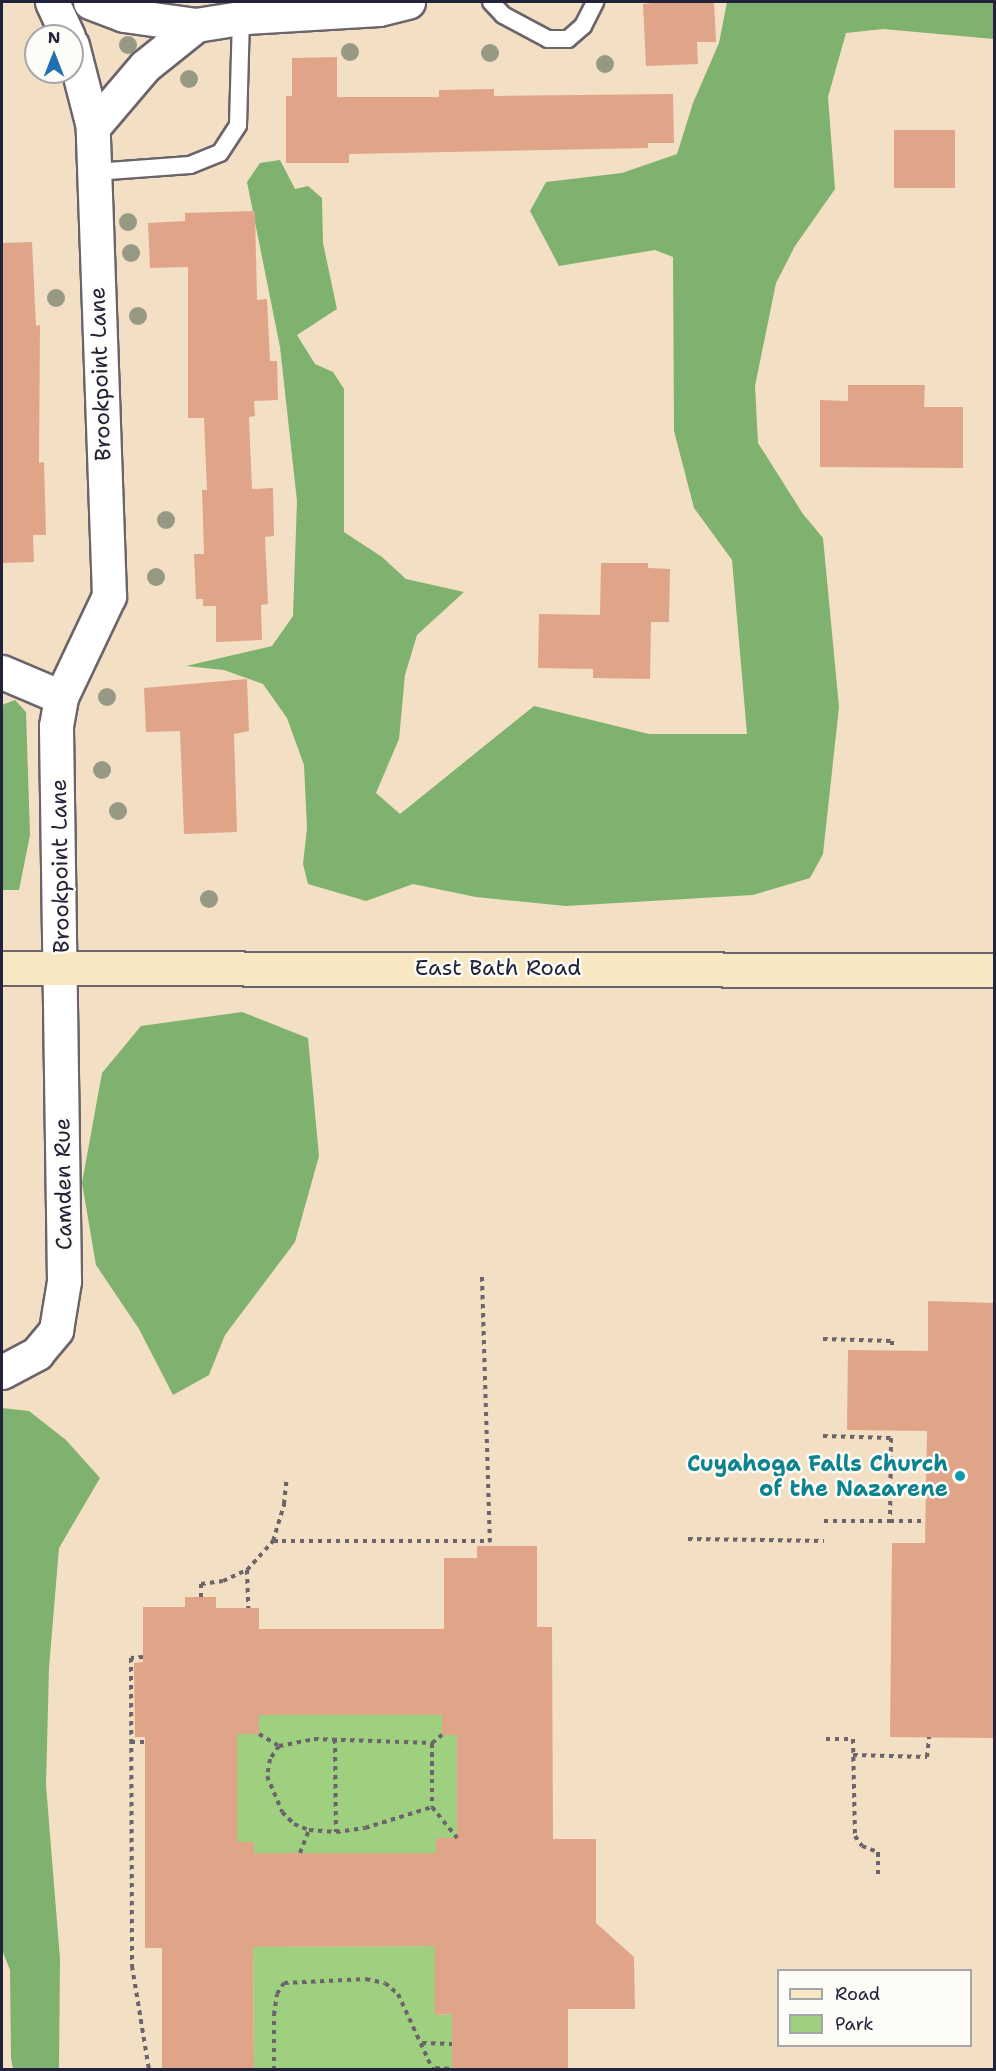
<!DOCTYPE html>
<html>
<head>
<meta charset="utf-8">
<style>
	body { margin:0 }
	#map { position:relative; width:996px; height:2071px; overflow:hidden; background:#f3dfc3; font-family:"Shantell Sans",sans-serif }
	div>[style] { position:absolute }
	.green>* { inset:0; background:#9ed080 }
	.forest>* { inset:0; background:#7eb26e }
	.building>* { inset:0; background:#e0a589 }
	.path>* { height:4px; margin-top:-2px; transform-origin:0; background:repeating-linear-gradient(90deg,#6b646b 0 4.5px,transparent 0 9px) }
	.roads { filter:drop-shadow(2px 0 #6b646b) drop-shadow(-2px 0 #6b646b) drop-shadow(0 2px #6b646b) drop-shadow(0 -2px #6b646b) }
	.lane>* { height:16px; margin:-8px; padding:0 8px; transform-origin:8px; border-radius:8px; background:#fff }
	.street>* { height:33px; margin:-16.5px; padding:0 16.5px; transform-origin:16.5px; border-radius:16.5px; background:#fff }
	.secondary>* { height:33px; margin:-16.5px; padding:0 16.5px; transform-origin:16.5px; border-radius:16.5px; background:#f7e8c3 }
	.trees>* { width:18px; height:18px; margin:-9px; border-radius:50%; background:#989985 }
	.dots>* { width:16px; height:16px; translate:-50% -50%; box-sizing:border-box; border:3px solid #fdfcf7; border-radius:50% }
	span { translate:-50% -50%; white-space:nowrap; text-align:center; line-height:1.15; -webkit-text-stroke:5px #fdfcf7; paint-order:stroke }
	.street-label { font-size:22px; color:#22223b }
	.culture-label { font-size:22px; color:#0d838f; font-weight:700 }
	.right { translate:-100% -50%; text-align:right }
	.frame { position:absolute; inset:0; border:3px solid #22223b; pointer-events:none }
	.legend { position:absolute; left:777px; top:1969px; width:195px; height:78px; box-sizing:border-box; background:#fdfcf7; border:2px solid #a5a5ac; margin:0; padding:8px 10px; list-style:none; font-size:18px; color:#22223b }
	.legend li { display:flex; align-items:center; gap:12px; height:30px }
	.legend b { width:30px; border:2px solid #a5a5ac }
	.north { position:absolute; left:24px; top:24px; width:60px; height:60px; box-sizing:border-box; background:#fdfcf7; border:2px solid #a5a5ac; border-radius:50%; rotate:0deg; font-size:16px; font-weight:700; line-height:24px; text-align:center; color:#22223b }
	.north::after { content:''; display:block; margin:auto; width:21px; height:27px; background:#1f6fb2; clip-path:polygon(50% 0,100% 100%,50% 72%,0 100%) }
</style>
</head>
<body>
<div id="map">
	<div class="green">
		<i style="clip-path:polygon(259px 1715px,442px 1715px,442px 1734px,457px 1735px,457px 1838px,436px 1838px,436px 1853px,254px 1853px,237px 1842px,237px 1734px,259px 1734px)"></i>
		<i style="clip-path:polygon(435px 1946px,435px 2015px,452px 2014px,452px 2069px,254px 2069px,253px 1947px)"></i>
	</div>
	<div class="forest">
		<i style="clip-path:polygon(727px 2px,994px 2px,994px 39px,883px 29px,846px 33px,828px 97px,835px 189px,795px 246px,776px 283px,755px 386px,758px 443px,803px 514px,823px 538px,839px 707px,823px 854px,810px 878px,753px 895px,566px 906px,476px 897px,413px 884px,366px 901px,308px 884px,303px 864px,307px 828px,304px 765px,287px 718px,263px 684px,224px 670px,186px 666px,272px 646px,293px 616px,297px 501px,280px 347px,247px 182px,260px 163px,280px 160px,295px 189px,308px 186px,322px 198px,323px 243px,337px 309px,297px 335px,315px 364px,333px 372px,344px 389px,344px 532px,382px 557px,406px 579px,464px 592px,417px 635px,405px 675px,399px 739px,376px 793px,400px 814px,534px 706px,649px 734px,747px 734px,732px 560px,694px 508px,674px 431px,673px 257px,655px 250px,559px 266px,530px 211px,546px 182px,622px 173px,677px 154px,693px 103px,719px 43px)"></i>
		<i style="clip-path:polygon(15px 700px,26px 712px,30px 835px,19px 890px,2px 890px,2px 705px)"></i>
		<i style="clip-path:polygon(242px 1012px,308px 1038px,319px 1156px,295px 1242px,225px 1335px,209px 1375px,173px 1395px,139px 1329px,96px 1265px,82px 1183px,102px 1073px,141px 1026px)"></i>
		<i style="clip-path:polygon(2px 1408px,29px 1411px,66px 1440px,100px 1478px,59px 1548px,49px 1668px,46px 1785px,60px 1959px,59px 2069px,13px 2069px,11px 2058px,10px 1970px,2px 1950px)"></i>
	</div>
	<div class="building">
		<i style="clip-path:polygon(660px 2px,714px 2px,716px 42px,697px 42px,698px 64px,646px 66px,643px 4px)"></i>
		<i style="clip-path:polygon(337px 57px,337px 97px,439px 97px,439px 90px,494px 89px,494px 96px,673px 94px,674px 143px,648px 143px,648px 148px,349px 154px,349px 163px,286px 163px,286px 96px,292px 96px,292px 58px)"></i>
		<i style="clip-path:polygon(894px 130px,955px 130px,955px 188px,894px 188px)"></i>
		<i style="clip-path:polygon(255px 211px,257px 300px,267px 299px,270px 361px,277px 361px,278px 400px,254px 401px,255px 416px,249px 417px,252px 489px,273px 488px,274px 536px,265px 537px,268px 604px,261px 605px,262px 640px,216px 642px,216px 606px,203px 606px,203px 599px,196px 599px,194px 554px,204px 554px,202px 490px,207px 490px,204px 418px,188px 418px,188px 267px,150px 268px,148px 223px,185px 221px,185px 213px)"></i>
		<i style="clip-path:polygon(32px 242px,36px 326px,40px 325px,39px 463px,44px 462px,46px 535px,33px 535px,34px 562px,2px 563px,2px 243px)"></i>
		<i style="clip-path:polygon(848px 385px,925px 385px,924px 407px,963px 407px,963px 468px,820px 467px,820px 400px,848px 401px)"></i>
		<i style="clip-path:polygon(601px 563px,648px 563px,648px 568px,670px 569px,669px 622px,651px 622px,650px 679px,593px 678px,593px 669px,538px 668px,539px 614px,600px 615px)"></i>
		<i style="clip-path:polygon(247px 679px,249px 731px,234px 734px,237px 832px,184px 834px,180px 731px,146px 732px,144px 688px)"></i>
		<i style="clip-path:polygon(928px 1301px,994px 1303px,994px 1738px,890px 1737px,892px 1543px,925px 1543px,927px 1431px,847px 1430px,848px 1350px,928px 1351px)"></i>
		<i style="clip-path:polygon(evenodd,477px 1546px,537px 1546px,537px 1627px,552px 1627px,553px 1839px,596px 1839px,596px 1923px,634px 1957px,635px 2009px,568px 2009px,568px 2070px,452px 2070px,452px 2014px,435px 2015px,435px 1946px,253px 1947px,254px 2070px,162px 2070px,162px 1948px,145px 1948px,145px 1737px,135px 1737px,134px 1663px,143px 1662px,143px 1607px,185px 1607px,185px 1597px,216px 1597px,216px 1608px,259px 1608px,259px 1629px,444px 1629px,444px 1558px,477px 1558px,477px 1546px,259px 1715px,442px 1715px,442px 1735px,457px 1735px,457px 1838px,436px 1838px,436px 1853px,254px 1853px,254px 1842px,237px 1842px,237px 1734px,259px 1734px,259px 1715px)"></i>
	</div>
	<div class="path">
		<i style="left:482px;top:1277px;width:269px;rotate:88.3deg"></i>
		<i style="left:823px;top:1339px;width:69px;rotate:1.7deg"></i>
		<i style="left:892px;top:1341px;width:9px;rotate:90deg"></i>
		<i style="left:823px;top:1436px;width:68px;rotate:1.7deg"></i>
		<i style="left:891px;top:1438px;width:83px;rotate:90.7deg"></i>
		<i style="left:890px;top:1521px;width:36px"></i>
		<i style="left:824px;top:1521px;width:66px"></i>
		<i style="left:688px;top:1539px;width:136px;rotate:0.8deg"></i>
		<i style="left:273px;top:1541px;width:39px;rotate:-73deg"></i>
		<i style="left:284px;top:1504px;width:27px;rotate:-84deg"></i>
		<i style="left:247px;top:1570px;width:38px;rotate:88deg"></i>
		<i style="left:201px;top:1597px;width:13px;rotate:-90deg"></i>
		<i style="left:201px;top:1584px;width:22px;rotate:-8deg"></i>
		<i style="left:223px;top:1581px;width:26px;rotate:-25deg"></i>
		<i style="left:247px;top:1570px;width:39px;rotate:-48deg"></i>
		<i style="left:273px;top:1541px;width:217px"></i>
		<i style="left:143px;top:1657px;width:12px;rotate:175deg"></i>
		<i style="left:131px;top:1658px;width:308px;rotate:89.8deg"></i>
		<i style="left:132px;top:1966px;width:105px;rotate:80.7deg"></i>
		<i style="left:259px;top:1734px;width:23px;rotate:31deg"></i>
		<i style="left:279px;top:1746px;width:36px;rotate:-11deg"></i>
		<i style="left:314px;top:1739px;width:118px;rotate:1.9deg"></i>
		<i style="left:432px;top:1743px;width:13px;rotate:-39deg"></i>
		<i style="left:335px;top:1739px;width:93px;rotate:89.4deg"></i>
		<i style="left:826px;top:1739px;width:27px"></i>
		<i style="left:853px;top:1739px;width:97px;rotate:88.8deg"></i>
		<i style="left:855px;top:1836px;width:12px;rotate:55deg"></i>
		<i style="left:862px;top:1846px;width:17px;rotate:21deg"></i>
		<i style="left:878px;top:1852px;width:23px;rotate:90deg"></i>
		<i style="left:131px;top:1742px;width:14px"></i>
		<i style="left:432px;top:1743px;width:64px;rotate:90deg"></i>
		<i style="left:279px;top:1746px;width:16px;rotate:125deg"></i>
		<i style="left:270px;top:1759px;width:17px;rotate:100deg"></i>
		<i style="left:267px;top:1776px;width:39px;rotate:67deg"></i>
		<i style="left:282px;top:1812px;width:17px;rotate:45deg"></i>
		<i style="left:294px;top:1824px;width:16px;rotate:22deg"></i>
		<i style="left:309px;top:1830px;width:27px;rotate:4deg"></i>
		<i style="left:336px;top:1832px;width:29px;rotate:-8deg"></i>
		<i style="left:365px;top:1828px;width:70px;rotate:-17.4deg"></i>
		<i style="left:432px;top:1807px;width:40px;rotate:51deg"></i>
		<i style="left:853px;top:1755px;width:74px;rotate:1.5deg"></i>
		<i style="left:927px;top:1757px;width:20px;rotate:-84deg"></i>
		<i style="left:300px;top:1853px;width:25px;rotate:-69deg"></i>
		<i style="left:422px;top:2043px;width:30px;rotate:2deg"></i>
		<i style="left:435px;top:2068px;width:17px;rotate:3deg"></i>
		<i style="left:274px;top:2070px;width:55px;rotate:-90deg"></i>
		<i style="left:274px;top:2015px;width:21px;rotate:-82deg"></i>
		<i style="left:277px;top:1994px;width:13px;rotate:-58deg"></i>
		<i style="left:284px;top:1983px;width:82px;rotate:-2.8deg"></i>
		<i style="left:366px;top:1979px;width:19px;rotate:12deg"></i>
		<i style="left:385px;top:1983px;width:17px;rotate:40deg"></i>
		<i style="left:398px;top:1994px;width:84px;rotate:65.3deg"></i>
	</div>
	<div class="roads">
		<div class="lane">
			<i style="left:491px;top:2px;width:18px;rotate:47deg"></i>
			<i style="left:503px;top:15px;width:51px;rotate:28.1deg"></i>
			<i style="left:548px;top:39px;width:20px"></i>
			<i style="left:568px;top:39px;width:20px;rotate:-41deg"></i>
			<i style="left:583px;top:26px;width:27px;rotate:-63deg"></i>
			<i style="left:95px;top:172px;width:95px;rotate:-4.2deg"></i>
			<i style="left:190px;top:165px;width:32px;rotate:-22deg"></i>
			<i style="left:220px;top:153px;width:33px;rotate:-57deg"></i>
			<i style="left:238px;top:125px;width:108px;rotate:-88.4deg"></i>
		</div>
		<div class="street">
			<i style="left:52px;top:2px;width:38px;rotate:65deg"></i>
			<i style="left:90px;top:2px;width:36px;rotate:21deg"></i>
			<i style="left:124px;top:15px;width:73px;rotate:7.9deg"></i>
			<i style="left:72px;top:45px;width:85px;rotate:75.6deg"></i>
			<i style="left:2px;top:672px;width:64px;rotate:23deg"></i>
			<i style="left:2px;top:1372px;width:40px;rotate:-28deg"></i>
			<i style="left:37px;top:1353px;width:30px;rotate:-50deg"></i>
			<i style="left:56px;top:1330px;width:50px;rotate:-80.7deg"></i>
			<i style="left:64px;top:1281px;width:555px;rotate:-90.83deg"></i>
			<i style="left:56px;top:726px;width:29px;rotate:-80deg"></i>
			<i style="left:61px;top:697px;width:112px;rotate:-64.6deg"></i>
			<i style="left:109px;top:596px;width:469px;rotate:-92deg"></i>
			<i style="left:93px;top:127px;width:80px;rotate:-49.6deg"></i>
			<i style="left:145px;top:66px;width:65px;rotate:-38.8deg"></i>
			<i style="left:196px;top:25px;width:51px;rotate:-9.1deg"></i>
			<i style="left:246px;top:17px;width:133px;rotate:-3.4deg"></i>
			<i style="left:379px;top:9px;width:30px;rotate:-14deg"></i>
		</div>
		<div class="secondary">
			<i style="left:2px;top:968px;width:992px;rotate:0.12deg"></i>
		</div>
	</div>
	<div class="trees">
		<i style="left:128px;top:45px"></i>
		<i style="left:350px;top:52px"></i>
		<i style="left:490px;top:53px"></i>
		<i style="left:605px;top:64px"></i>
		<i style="left:189px;top:79px"></i>
		<i style="left:128px;top:222px"></i>
		<i style="left:131px;top:253px"></i>
		<i style="left:56px;top:298px"></i>
		<i style="left:138px;top:316px"></i>
		<i style="left:166px;top:520px"></i>
		<i style="left:156px;top:577px"></i>
		<i style="left:107px;top:697px"></i>
		<i style="left:102px;top:770px"></i>
		<i style="left:118px;top:811px"></i>
		<i style="left:209px;top:899px"></i>
	</div>
	<div class="dots">
		<i style="left:960px;top:1476px;background:#0f9aa8"></i>
	</div>
	<div class="street-label">
		<span style="left:100px;top:374px;rotate:-92deg">Brookpoint Lane</span>
		<span style="left:60px;top:866px;rotate:-91deg">Brookpoint Lane</span>
		<span style="left:498px;top:968px">East Bath Road</span>
		<span style="left:63px;top:1184px;rotate:-91deg">Camden Rue</span>
	</div>
	<div class="culture-label">
		<span class="right" style="left:948px;top:1476px">Cuyahoga Falls Church<br>of the Nazarene</span>
	</div>
	<div class="frame"></div>
	<ul class="legend">
	<li><b style="height:8px;background:#f7e8c3"></b>Road</li>
	<li><b style="height:16px;background:#9ed080"></b>Park</li>
	</ul>
	<div class="north">N</div>
</div>
</body>
</html>
